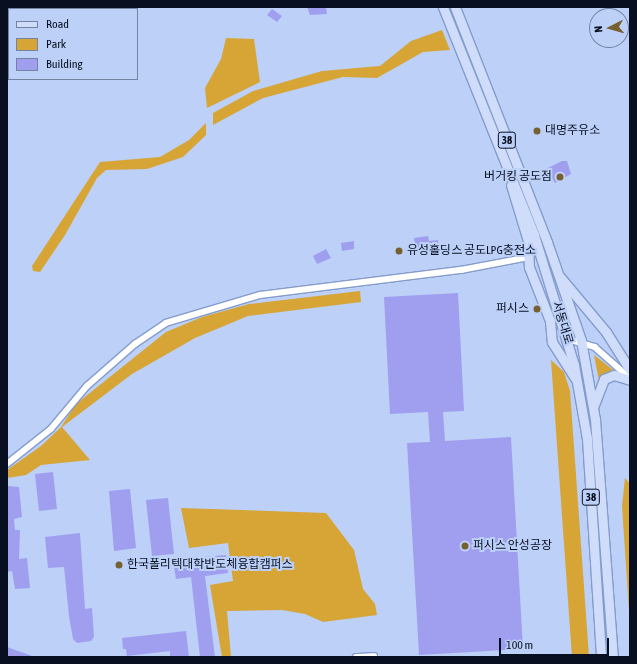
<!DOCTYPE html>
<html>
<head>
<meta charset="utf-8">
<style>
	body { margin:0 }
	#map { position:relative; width:637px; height:664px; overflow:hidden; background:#bcd0f8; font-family:"Asap Condensed","Noto Sans KR",sans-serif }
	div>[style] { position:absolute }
	.green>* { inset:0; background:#d6a535 }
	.building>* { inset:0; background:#a09fef }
	.roads { filter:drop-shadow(1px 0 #849ccb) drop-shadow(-1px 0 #849ccb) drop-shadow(0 1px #849ccb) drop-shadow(0 -1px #849ccb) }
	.street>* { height:5.5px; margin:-2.75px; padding:0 2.75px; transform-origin:2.75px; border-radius:2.75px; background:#fff }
	.primary>* { height:9px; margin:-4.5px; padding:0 4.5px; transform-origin:4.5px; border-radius:4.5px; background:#cfddfb }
	.dots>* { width:11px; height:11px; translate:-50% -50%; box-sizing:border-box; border:2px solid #bcd0f8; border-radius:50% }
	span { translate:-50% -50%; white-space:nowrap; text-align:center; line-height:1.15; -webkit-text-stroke:4px #bcd0f8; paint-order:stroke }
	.shield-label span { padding:1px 3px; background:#bcd0f8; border:1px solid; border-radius:3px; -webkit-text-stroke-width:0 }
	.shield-label { font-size:11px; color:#080f20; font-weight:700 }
	.poi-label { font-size:12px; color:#080f20 }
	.left { translate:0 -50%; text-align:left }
	.right { translate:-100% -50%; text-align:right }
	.street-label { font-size:12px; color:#080f20 }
	.frame { position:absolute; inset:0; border:8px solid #080f20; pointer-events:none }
	.legend { position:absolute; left:8px; top:8px; width:130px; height:72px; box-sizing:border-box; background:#bcd0f8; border:1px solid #7483a2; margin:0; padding:5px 7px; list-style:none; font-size:12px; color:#080f20 }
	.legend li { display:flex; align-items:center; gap:8px; height:20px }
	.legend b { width:20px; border:1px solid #7483a2 }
	.north { position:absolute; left:589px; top:8px; width:40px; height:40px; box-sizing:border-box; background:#bcd0f8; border:1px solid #7483a2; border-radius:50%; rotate:264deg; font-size:11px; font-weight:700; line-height:16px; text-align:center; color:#080f20 }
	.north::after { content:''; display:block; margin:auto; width:14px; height:18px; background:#776030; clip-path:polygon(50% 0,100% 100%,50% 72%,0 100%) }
	.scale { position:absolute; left:499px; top:638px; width:110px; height:18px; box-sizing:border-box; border:2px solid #080f20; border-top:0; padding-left:5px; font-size:12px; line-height:14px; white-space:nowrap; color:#080f20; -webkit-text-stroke:3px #bcd0f8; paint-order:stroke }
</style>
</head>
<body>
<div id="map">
	<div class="green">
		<i style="clip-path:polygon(442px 30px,450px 50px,423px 52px,377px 78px,343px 77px,263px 98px,213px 125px,213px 113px,253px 91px,322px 71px,380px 66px,411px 41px)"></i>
		<i style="clip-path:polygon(226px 38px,254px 39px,260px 82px,207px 108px,205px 88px,221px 59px)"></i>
		<i style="clip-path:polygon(206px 123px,206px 135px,183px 157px,147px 169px,106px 170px,97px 178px,65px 235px,40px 272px,33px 271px,32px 266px,100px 162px,160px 157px,189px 140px)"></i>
		<i style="clip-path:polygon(360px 291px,361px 302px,248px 316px,195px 338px,132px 374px,62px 427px,90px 460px,41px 465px,26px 475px,7px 478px,7px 470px,41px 446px,61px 427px,76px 404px,166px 332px,202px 317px,249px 304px)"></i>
		<i style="clip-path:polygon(594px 355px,617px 373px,600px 386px)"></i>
		<i style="clip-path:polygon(551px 360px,564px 372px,570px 391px,589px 657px,572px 657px)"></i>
		<i style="clip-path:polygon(625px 478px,630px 484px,630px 626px,622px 506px)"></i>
		<i style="clip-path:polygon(181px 508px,326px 513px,354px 550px,363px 589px,375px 604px,377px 615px,323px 622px,305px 614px,282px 610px,227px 611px,231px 657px,222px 657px,210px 585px,233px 581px,228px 543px,189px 548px)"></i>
	</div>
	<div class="building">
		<i style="clip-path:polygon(307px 7px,326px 7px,327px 14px,310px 15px)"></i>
		<i style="clip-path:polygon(272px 9px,282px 16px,277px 22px,267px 15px)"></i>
		<i style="clip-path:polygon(562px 161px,567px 161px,571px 174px,555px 183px,546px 169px)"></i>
		<i style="clip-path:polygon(428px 236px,429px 241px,438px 240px,439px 249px,416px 252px,414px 238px)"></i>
		<i style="clip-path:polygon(354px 241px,354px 249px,342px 251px,341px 243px)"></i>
		<i style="clip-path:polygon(326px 249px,331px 258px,317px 264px,313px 256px)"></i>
		<i style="clip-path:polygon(458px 293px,464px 411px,443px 412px,445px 441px,511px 437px,523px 649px,419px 655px,407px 443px,430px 442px,428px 412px,390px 414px,384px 297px)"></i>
		<i style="clip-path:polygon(53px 472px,57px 509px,39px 511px,35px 474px)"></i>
		<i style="clip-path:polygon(8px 486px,19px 487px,22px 517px,14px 519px,15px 530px,20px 530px,19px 559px,27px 558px,30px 588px,15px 589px,12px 571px,7px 572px)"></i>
		<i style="clip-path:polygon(130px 489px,136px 548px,114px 551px,109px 491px)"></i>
		<i style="clip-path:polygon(168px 498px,174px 554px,152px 556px,146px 500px)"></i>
		<i style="clip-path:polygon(80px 533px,85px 609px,92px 608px,94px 637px,91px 641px,77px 643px,73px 639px,69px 616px,64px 567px,48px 568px,45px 537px)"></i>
		<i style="clip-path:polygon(226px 555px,228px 573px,205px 576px,215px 657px,200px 657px,191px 577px,176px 579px,173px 560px)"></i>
		<i style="clip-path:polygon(186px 631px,189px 657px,170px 657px,170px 651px,127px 656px,126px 649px,123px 649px,122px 638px)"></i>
		<i style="clip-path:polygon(7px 647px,32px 656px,32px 657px,7px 657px)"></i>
	</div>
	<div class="roads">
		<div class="street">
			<i style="left:567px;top:339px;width:29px;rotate:16deg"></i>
			<i style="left:595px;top:347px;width:47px;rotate:41.5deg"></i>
			<i style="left:7px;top:464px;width:56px;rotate:-38.5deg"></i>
			<i style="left:51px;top:429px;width:56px;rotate:-50.1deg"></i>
			<i style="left:87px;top:386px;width:64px;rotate:-41.2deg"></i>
			<i style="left:135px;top:344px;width:37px;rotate:-34deg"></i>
			<i style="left:166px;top:323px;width:98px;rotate:-16.6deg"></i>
			<i style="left:260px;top:295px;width:203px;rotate:-7.1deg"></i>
			<i style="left:461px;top:270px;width:70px;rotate:-10.7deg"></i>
			<i style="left:356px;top:657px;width:18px;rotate:-3deg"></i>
		</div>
		<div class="primary">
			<i style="left:443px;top:7px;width:245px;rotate:68.2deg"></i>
			<i style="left:534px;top:235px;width:136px;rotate:72.9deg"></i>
			<i style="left:574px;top:365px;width:75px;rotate:80deg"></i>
			<i style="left:587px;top:439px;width:218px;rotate:86.3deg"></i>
			<i style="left:455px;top:7px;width:252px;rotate:68.6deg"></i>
			<i style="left:547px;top:242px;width:104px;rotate:70.9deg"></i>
			<i style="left:581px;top:340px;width:80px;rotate:80deg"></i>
			<i style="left:595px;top:419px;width:239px;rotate:85.7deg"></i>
			<i style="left:511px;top:185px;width:59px;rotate:73.1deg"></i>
			<i style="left:528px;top:241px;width:26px;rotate:88deg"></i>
			<i style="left:529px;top:267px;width:58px;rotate:68.7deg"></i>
			<i style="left:550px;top:321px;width:21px;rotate:85deg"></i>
			<i style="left:552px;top:342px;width:43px;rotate:57.4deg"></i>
			<i style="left:560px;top:277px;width:72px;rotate:50.1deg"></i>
			<i style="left:606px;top:332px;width:45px;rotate:57.7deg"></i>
			<i style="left:594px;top:405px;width:28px;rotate:-69deg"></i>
			<i style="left:604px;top:379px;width:11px;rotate:-22deg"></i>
			<i style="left:614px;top:375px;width:17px;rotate:17deg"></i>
		</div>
	</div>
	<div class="dots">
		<i style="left:537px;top:131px;background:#776030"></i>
		<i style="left:560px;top:177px;background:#776030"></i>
		<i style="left:399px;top:251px;background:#776030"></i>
		<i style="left:537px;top:309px;background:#776030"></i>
		<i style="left:465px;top:546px;background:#776030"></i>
		<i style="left:119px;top:565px;background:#776030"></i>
	</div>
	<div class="shield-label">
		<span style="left:507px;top:140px">38</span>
		<span style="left:591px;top:497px">38</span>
	</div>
	<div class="poi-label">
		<span class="left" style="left:545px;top:131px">대명주유소</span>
		<span class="right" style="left:552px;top:177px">버거킹 공도점</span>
		<span class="left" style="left:407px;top:251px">유성홀딩스 공도LPG충전소</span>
		<span class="right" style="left:529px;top:309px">퍼시스</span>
		<span class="left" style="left:473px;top:546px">퍼시스 안성공장</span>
		<span class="left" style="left:127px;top:565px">한국폴리텍대학반도체융합캠퍼스</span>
	</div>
	<div class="street-label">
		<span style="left:562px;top:323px;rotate:73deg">서동대로</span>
	</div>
	<div class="frame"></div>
	<ul class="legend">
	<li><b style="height:5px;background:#cfddfb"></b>Road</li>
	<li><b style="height:11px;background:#d6a535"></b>Park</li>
	<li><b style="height:11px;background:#a09fef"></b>Building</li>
	</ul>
	<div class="north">N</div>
	<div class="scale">100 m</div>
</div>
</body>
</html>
